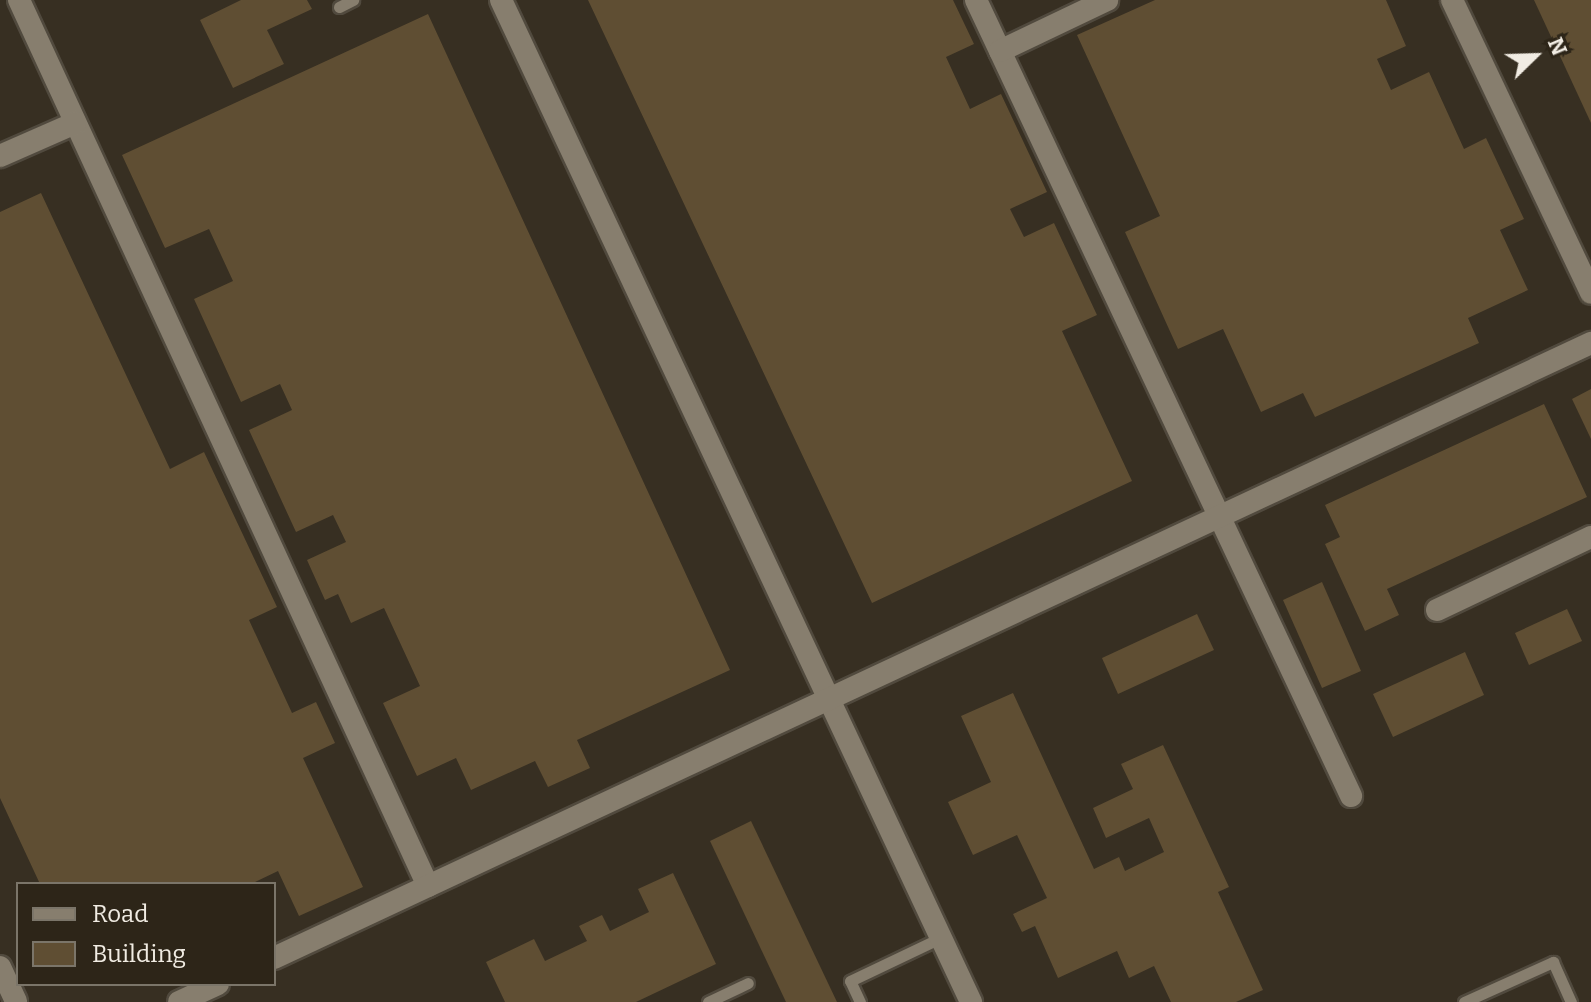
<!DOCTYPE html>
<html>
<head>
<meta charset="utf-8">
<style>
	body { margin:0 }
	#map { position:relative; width:1591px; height:1002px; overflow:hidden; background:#372f22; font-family:Bitter,serif }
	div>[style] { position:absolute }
	.building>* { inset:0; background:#5f4e33 }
	.roads { filter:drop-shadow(2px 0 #514a3e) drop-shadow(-2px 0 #514a3e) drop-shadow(0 2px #514a3e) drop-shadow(0 -2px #514a3e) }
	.service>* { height:11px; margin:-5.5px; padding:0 5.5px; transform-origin:5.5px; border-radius:5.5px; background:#877e6e }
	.minor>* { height:22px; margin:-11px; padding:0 11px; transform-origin:11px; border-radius:11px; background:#877e6e }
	span { translate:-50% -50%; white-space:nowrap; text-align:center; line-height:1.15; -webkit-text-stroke:7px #2d2518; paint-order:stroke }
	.legend { position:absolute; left:16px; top:882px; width:260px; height:104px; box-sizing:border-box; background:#2d2518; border:2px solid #7b7569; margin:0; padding:10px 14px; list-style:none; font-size:24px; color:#f1ece3 }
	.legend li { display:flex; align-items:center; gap:16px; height:40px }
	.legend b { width:40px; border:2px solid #7b7569 }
	.north { position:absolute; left:1495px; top:16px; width:80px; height:80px; -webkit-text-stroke:6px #2d2518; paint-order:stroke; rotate:67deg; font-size:22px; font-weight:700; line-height:32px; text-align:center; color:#f1ece3 }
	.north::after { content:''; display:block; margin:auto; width:28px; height:36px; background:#f1ece3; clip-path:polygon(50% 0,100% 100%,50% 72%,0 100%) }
</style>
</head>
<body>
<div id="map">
	<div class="building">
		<i style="clip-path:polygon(241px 0,307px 0,312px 9px,267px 30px,284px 64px,233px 88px,200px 20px)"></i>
		<i style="clip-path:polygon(588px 0,953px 0,974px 44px,946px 57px,970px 109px,1001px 94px,1047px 192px,1010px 209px,1024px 237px,1054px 223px,1097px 315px,1062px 331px,1132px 481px,872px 603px)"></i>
		<i style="clip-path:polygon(1155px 0,1386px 0,1406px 46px,1377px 59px,1391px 90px,1429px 72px,1464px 149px,1486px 138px,1524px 219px,1500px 230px,1528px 290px,1468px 318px,1479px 343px,1315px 417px,1303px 393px,1261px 412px,1223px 329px,1178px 349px,1125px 232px,1160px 216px,1077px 35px)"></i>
		<i style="clip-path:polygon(1534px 0,1591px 0,1591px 123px)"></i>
		<i style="clip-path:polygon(428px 14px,730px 670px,577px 740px,590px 768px,548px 787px,535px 761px,471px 790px,456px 758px,417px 776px,383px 703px,420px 686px,384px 608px,351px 623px,338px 594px,325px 600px,307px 560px,346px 542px,333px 515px,296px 532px,249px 430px,292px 410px,280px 384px,241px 402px,194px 299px,233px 281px,209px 229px,165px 248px,122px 155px)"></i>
		<i style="clip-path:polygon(41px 193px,170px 469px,204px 452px,277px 607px,249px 620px,292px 713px,316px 702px,335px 743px,303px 758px,363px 887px,299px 916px,278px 871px,251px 884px,40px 884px,0 798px,0 212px)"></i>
		<i style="clip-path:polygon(1591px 389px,1591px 439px,1572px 399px)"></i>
		<i style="clip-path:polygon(1544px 404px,1587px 497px,1387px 589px,1399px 615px,1365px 631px,1325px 544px,1340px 537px,1325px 505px)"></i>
		<i style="clip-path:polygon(1322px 582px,1361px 671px,1322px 688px,1283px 600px)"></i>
		<i style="clip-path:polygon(1567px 609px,1582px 641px,1529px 665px,1515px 633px)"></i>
		<i style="clip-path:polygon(1197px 614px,1214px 650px,1118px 694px,1102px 658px)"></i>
		<i style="clip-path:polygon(1465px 652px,1484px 695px,1393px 737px,1373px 694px)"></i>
		<i style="clip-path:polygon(1013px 693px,1094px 869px,1119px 857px,1125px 871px,1164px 852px,1149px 818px,1106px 838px,1093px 808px,1133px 789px,1121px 764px,1163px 745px,1229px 887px,1218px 892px,1263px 990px,1236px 1002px,1171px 1002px,1154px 966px,1129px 978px,1117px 951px,1058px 978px,1035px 926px,1022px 932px,1013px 914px,1047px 898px,1017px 835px,973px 855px,948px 802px,991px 782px,961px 716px)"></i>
		<i style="clip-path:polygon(751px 821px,837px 1002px,786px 1002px,710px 841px)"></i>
		<i style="clip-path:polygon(673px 873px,716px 964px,636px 1002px,505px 1002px,486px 962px,534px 939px,545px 961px,587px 941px,579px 926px,602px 915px,610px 931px,649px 912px,638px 889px)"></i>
	</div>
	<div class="roads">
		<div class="service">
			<i style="left:339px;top:7px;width:16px;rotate:-27deg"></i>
			<i style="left:708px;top:1002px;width:44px;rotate:-25.4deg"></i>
			<i style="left:860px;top:1002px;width:23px;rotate:-115deg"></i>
			<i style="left:850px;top:981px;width:100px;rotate:-25.5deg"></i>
			<i style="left:1464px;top:1002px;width:98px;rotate:-24.2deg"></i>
			<i style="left:1553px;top:962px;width:44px;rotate:65.8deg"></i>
		</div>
		<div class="minor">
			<i style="left:19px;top:0;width:976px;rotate:65.22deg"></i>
			<i style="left:501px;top:0;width:1107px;rotate:64.87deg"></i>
			<i style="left:976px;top:0;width:880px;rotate:64.77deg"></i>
			<i style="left:1452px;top:0;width:324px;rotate:64.6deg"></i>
			<i style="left:1000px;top:51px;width:119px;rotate:-25.5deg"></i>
			<i style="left:0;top:156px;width:82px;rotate:-23.7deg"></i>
			<i style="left:1437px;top:610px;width:170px;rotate:-25.4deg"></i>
			<i style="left:274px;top:958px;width:1454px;rotate:-25.03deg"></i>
			<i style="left:0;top:967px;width:38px;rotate:65deg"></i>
			<i style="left:179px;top:1002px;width:43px;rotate:-24.8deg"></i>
		</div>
	</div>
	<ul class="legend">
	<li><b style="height:10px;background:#877e6e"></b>Road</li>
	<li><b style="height:22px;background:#5f4e33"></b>Building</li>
	</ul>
	<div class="north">N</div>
</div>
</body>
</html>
